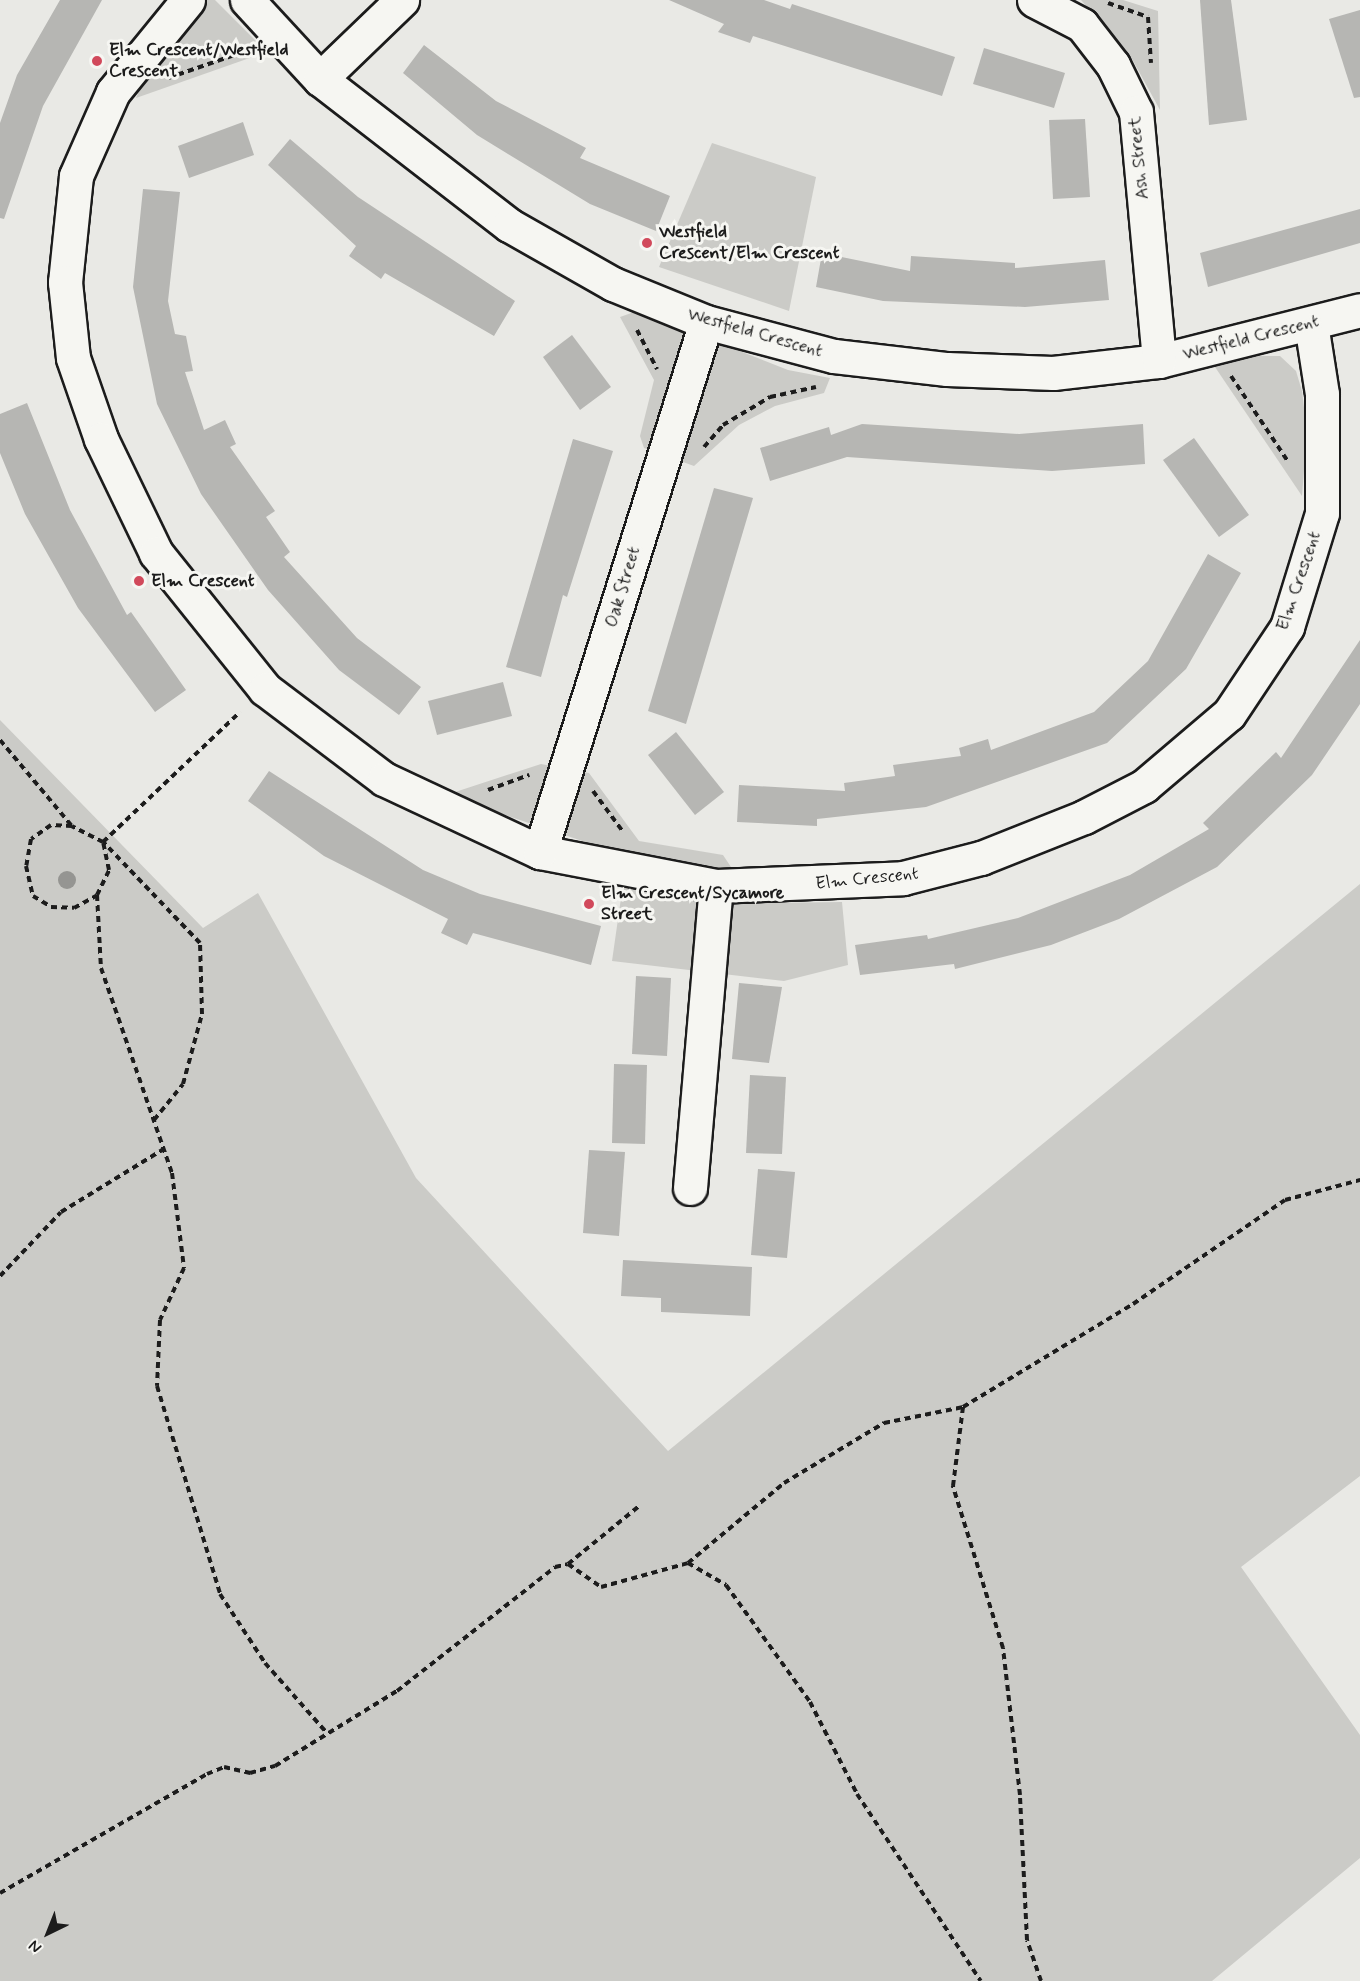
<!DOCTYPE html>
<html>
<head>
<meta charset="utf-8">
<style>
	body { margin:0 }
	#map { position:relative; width:1360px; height:1981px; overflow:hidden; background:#e9e9e5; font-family:Mynerve,sans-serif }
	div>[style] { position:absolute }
	.green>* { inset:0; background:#cbcbc7 }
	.building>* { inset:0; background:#b6b6b3 }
	.path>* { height:4px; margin-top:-2px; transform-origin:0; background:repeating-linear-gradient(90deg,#1c1c1c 0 6px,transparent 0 10.5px) }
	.roads { filter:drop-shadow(2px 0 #1c1c1c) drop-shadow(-2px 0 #1c1c1c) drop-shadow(0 2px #1c1c1c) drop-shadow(0 -2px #1c1c1c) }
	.minor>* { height:33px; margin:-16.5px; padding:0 16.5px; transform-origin:16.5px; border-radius:16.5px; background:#f6f6f2 }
	.trees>* { width:18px; height:18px; margin:-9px; border-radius:50%; background:#959592 }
	.dots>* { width:16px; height:16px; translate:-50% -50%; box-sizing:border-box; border:3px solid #f6f6f2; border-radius:50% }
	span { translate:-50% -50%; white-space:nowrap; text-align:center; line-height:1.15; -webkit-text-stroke:6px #f6f6f2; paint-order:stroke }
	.poi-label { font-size:18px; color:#1c1c1c; font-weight:700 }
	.left { translate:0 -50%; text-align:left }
	.street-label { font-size:18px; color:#1c1c1c }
	.north { position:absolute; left:18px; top:1903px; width:60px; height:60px; -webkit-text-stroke:4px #f6f6f2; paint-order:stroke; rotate:223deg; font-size:16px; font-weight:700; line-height:24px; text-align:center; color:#1c1c1c }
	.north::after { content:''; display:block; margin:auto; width:21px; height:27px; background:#1c1c1c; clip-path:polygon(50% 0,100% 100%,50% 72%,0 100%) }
</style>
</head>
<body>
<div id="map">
	<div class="green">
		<i style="clip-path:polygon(178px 0,215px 0,267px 52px,136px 98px)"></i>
		<i style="clip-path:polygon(1081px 0,1123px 0,1158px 11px,1160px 110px,1132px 59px)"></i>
		<i style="clip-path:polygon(712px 143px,816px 177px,789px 311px,659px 267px)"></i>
		<i style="clip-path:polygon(637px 311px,788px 370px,830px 378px,824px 393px,775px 406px,739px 425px,694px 466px,644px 448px,640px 436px,654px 380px,620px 317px)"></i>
		<i style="clip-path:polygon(1259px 356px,1280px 356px,1296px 371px,1302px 391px,1307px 432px,1302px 496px,1215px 367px)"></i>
		<i style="clip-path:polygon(0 720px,203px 928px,258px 893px,416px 1178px,668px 1451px,1360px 884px,1360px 1476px,1241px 1567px,1360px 1735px,1360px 1858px,1212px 1981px,0 1981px)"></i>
		<i style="clip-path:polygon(541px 764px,589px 773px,639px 841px,723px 855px,755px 903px,842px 902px,848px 965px,784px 981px,612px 961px,627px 856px,446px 795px)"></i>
	</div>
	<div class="building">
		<i style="clip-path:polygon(60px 0,102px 0,43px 106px,4px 219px,0 218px,0 123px,17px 75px)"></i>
		<i style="clip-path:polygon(669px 0,764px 0,790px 9px,792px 4px,955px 57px,942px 96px,753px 36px,750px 43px,718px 32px,724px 24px)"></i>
		<i style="clip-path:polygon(1200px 0,1231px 0,1247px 120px,1209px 125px)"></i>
		<i style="clip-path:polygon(1360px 10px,1360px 97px,1354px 98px,1329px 19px)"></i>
		<i style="clip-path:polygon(424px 45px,496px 101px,586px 148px,580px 158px,670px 196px,656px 231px,590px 204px,477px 135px,403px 73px)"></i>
		<i style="clip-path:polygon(984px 48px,1065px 73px,1054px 108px,973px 84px)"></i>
		<i style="clip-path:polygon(1085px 119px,1090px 197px,1053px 199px,1049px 120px)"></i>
		<i style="clip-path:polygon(243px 122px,254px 155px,189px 178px,178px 146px)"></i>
		<i style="clip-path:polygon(290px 139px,358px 197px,515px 301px,494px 336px,385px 273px,381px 279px,349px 256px,356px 246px,268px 165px)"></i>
		<i style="clip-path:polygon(143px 189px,180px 192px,168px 301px,175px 334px,186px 336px,193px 371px,185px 372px,204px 430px,225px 420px,236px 444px,230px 447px,275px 511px,266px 517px,290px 552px,284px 557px,357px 638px,421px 687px,399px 715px,339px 670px,268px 590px,201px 494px,157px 404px,133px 287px)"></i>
		<i style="clip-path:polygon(1360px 209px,1360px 243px,1208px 287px,1200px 253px)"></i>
		<i style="clip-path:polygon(822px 253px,910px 271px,911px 256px,1015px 263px,1015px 268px,1105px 260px,1109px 300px,1025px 307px,883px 301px,816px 287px)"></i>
		<i style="clip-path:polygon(572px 335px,611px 387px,580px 410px,543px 357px)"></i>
		<i style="clip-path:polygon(27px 403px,70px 510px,127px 615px,131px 612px,186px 690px,155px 712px,78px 608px,25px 514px,0 453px,0 414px)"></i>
		<i style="clip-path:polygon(862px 424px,1019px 434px,1143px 424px,1145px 464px,1052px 471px,847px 457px,770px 481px,760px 448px,829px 427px,831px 435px)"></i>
		<i style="clip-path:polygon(1194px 438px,1249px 515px,1219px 537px,1163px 460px)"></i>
		<i style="clip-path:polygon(573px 439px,613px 451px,567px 597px,563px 595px,541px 677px,506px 667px)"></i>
		<i style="clip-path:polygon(714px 488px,753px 498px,686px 724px,648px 711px)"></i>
		<i style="clip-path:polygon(1208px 554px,1241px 573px,1186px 669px,1107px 743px,926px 807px,817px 819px,817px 826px,737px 822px,739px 785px,845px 791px,844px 783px,895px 776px,893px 765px,961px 756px,959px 748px,988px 739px,991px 750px,1094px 712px,1148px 661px)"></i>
		<i style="clip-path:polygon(1360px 640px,1360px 704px,1312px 775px,1217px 867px,1119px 919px,1051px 945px,955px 969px,954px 964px,860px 975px,855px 945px,927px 935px,928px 939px,1018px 918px,1130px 875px,1209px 829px,1203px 823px,1276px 752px,1281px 758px)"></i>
		<i style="clip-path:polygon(503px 682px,512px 716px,437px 735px,428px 701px)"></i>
		<i style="clip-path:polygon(676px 732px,724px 792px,695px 815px,648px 755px)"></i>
		<i style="clip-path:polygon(269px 771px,423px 870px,480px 894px,601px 926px,591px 965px,473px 933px,467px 945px,441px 933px,448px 919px,324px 856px,248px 801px)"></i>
		<i style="clip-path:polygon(636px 976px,671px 978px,667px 1056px,632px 1054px)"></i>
		<i style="clip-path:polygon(739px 983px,782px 987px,769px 1063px,732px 1059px)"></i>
		<i style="clip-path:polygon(614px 1064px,647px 1065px,645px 1144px,612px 1143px)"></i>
		<i style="clip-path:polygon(750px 1075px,786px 1077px,782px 1154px,746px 1153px)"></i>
		<i style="clip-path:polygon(589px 1150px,625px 1152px,619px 1236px,583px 1233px)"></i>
		<i style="clip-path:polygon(758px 1169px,795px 1172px,787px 1258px,751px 1255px)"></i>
		<i style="clip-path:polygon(623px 1260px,752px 1267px,750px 1316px,661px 1312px,661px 1298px,621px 1296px)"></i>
	</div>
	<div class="path">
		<i style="left:1108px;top:3px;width:42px;rotate:19.3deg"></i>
		<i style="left:1148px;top:17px;width:46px;rotate:86.3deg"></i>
		<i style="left:168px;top:78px;width:86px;rotate:-19.1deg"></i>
		<i style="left:637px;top:330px;width:44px;rotate:62.9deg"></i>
		<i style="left:1231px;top:376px;width:101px;rotate:56.3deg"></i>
		<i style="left:704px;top:447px;width:29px;rotate:-49deg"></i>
		<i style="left:723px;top:425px;width:55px;rotate:-30.8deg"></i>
		<i style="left:770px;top:397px;width:47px;rotate:-12.3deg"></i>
		<i style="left:0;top:740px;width:112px;rotate:50.1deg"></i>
		<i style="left:488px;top:790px;width:44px;rotate:-20.1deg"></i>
		<i style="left:593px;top:791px;width:52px;rotate:53.6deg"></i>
		<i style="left:97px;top:895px;width:73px;rotate:86.9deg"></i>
		<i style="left:101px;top:968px;width:217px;rotate:70.9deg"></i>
		<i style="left:172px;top:1173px;width:96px;rotate:82.8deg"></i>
		<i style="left:184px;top:1268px;width:57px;rotate:114.8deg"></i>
		<i style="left:160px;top:1320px;width:66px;rotate:92.6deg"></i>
		<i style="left:157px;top:1386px;width:217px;rotate:73.1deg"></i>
		<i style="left:220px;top:1594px;width:82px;rotate:56.9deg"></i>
		<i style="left:265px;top:1663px;width:92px;rotate:48.5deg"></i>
		<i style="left:154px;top:1120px;width:46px;rotate:-51.1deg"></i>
		<i style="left:183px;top:1084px;width:73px;rotate:-74.8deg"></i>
		<i style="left:202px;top:1014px;width:71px;rotate:-91.6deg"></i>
		<i style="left:200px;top:943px;width:140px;rotate:-133.8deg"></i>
		<i style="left:103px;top:842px;width:35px;rotate:-153deg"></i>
		<i style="left:72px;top:826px;width:21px;rotate:-177deg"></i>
		<i style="left:51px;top:825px;width:24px;rotate:145deg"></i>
		<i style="left:31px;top:839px;width:27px;rotate:100deg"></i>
		<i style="left:26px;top:866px;width:31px;rotate:77deg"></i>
		<i style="left:33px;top:896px;width:21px;rotate:31deg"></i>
		<i style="left:51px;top:907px;width:23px;rotate:2deg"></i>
		<i style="left:74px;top:908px;width:26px;rotate:-29deg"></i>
		<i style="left:97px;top:895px;width:28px;rotate:-64deg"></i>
		<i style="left:109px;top:870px;width:29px;rotate:-102deg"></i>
		<i style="left:103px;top:842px;width:189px;rotate:-43.5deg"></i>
		<i style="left:0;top:1276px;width:88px;rotate:-46.4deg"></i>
		<i style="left:61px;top:1212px;width:121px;rotate:-31.5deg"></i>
		<i style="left:688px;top:1563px;width:44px;rotate:30.1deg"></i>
		<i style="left:726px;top:1585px;width:144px;rotate:54.3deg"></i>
		<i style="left:810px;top:1702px;width:103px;rotate:62.9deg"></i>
		<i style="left:857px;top:1794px;width:224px;rotate:56.5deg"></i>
		<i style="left:568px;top:1564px;width:92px;rotate:-39.2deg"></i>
		<i style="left:0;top:1893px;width:239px;rotate:-29.9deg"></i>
		<i style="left:207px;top:1774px;width:18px;rotate:-22deg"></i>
		<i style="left:224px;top:1767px;width:27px;rotate:13deg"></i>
		<i style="left:250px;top:1773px;width:26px;rotate:-16deg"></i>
		<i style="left:275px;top:1766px;width:143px;rotate:-31.6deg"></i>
		<i style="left:397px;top:1691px;width:201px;rotate:-38.1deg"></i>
		<i style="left:555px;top:1567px;width:13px;rotate:-13deg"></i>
		<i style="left:568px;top:1564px;width:40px;rotate:34.9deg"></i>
		<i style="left:601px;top:1587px;width:90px;rotate:-15.4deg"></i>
		<i style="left:688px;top:1563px;width:125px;rotate:-39.8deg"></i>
		<i style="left:784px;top:1483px;width:117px;rotate:-31deg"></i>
		<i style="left:884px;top:1423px;width:81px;rotate:-11.4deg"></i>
		<i style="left:1041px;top:1981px;width:43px;rotate:-108.9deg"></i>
		<i style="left:1027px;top:1940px;width:145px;rotate:-92.8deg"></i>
		<i style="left:1020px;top:1795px;width:148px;rotate:-96.6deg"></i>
		<i style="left:1003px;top:1648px;width:170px;rotate:-107.2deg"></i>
		<i style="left:953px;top:1486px;width:80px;rotate:-82.8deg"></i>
		<i style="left:963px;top:1407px;width:199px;rotate:-31.2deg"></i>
		<i style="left:1133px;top:1304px;width:184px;rotate:-34.4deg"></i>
		<i style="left:1285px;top:1200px;width:78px;rotate:-14.9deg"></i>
	</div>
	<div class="roads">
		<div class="minor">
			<i style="left:188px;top:0;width:119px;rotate:129.2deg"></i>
			<i style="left:113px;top:92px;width:92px;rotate:113.8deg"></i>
			<i style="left:76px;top:176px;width:107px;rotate:95.9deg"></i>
			<i style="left:65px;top:282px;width:76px;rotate:84deg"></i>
			<i style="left:73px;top:358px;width:86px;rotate:70.9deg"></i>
			<i style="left:101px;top:439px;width:127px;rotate:64.2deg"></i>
			<i style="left:156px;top:553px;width:174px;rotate:51.3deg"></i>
			<i style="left:265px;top:689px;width:149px;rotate:37.1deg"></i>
			<i style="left:384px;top:779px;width:172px;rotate:25.1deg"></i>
			<i style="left:540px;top:852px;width:179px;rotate:10.9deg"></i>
			<i style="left:716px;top:886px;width:187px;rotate:-2.4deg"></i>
			<i style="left:903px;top:878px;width:81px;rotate:-14.4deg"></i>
			<i style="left:981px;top:858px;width:111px;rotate:-21.7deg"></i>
			<i style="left:1084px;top:817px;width:68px;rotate:-27.3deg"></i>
			<i style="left:1144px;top:786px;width:111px;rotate:-40.3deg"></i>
			<i style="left:1229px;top:714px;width:105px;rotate:-56.3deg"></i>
			<i style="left:1287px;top:627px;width:119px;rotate:-72.9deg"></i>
			<i style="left:1322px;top:513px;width:119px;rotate:-90deg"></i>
			<i style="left:1322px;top:394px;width:71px;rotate:-98.9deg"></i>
			<i style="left:247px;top:0;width:108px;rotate:47.3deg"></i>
			<i style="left:320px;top:79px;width:239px;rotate:37.7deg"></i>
			<i style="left:509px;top:225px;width:120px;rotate:29.6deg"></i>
			<i style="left:613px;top:284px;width:100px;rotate:22.2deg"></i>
			<i style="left:706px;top:322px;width:132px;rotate:14.9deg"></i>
			<i style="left:834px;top:356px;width:114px;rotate:6.6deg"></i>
			<i style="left:947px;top:369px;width:106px;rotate:2.2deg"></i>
			<i style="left:1053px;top:373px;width:107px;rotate:-6.5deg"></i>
			<i style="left:1159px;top:361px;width:207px;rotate:-14.2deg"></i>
			<i style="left:1034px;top:0;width:54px;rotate:27.5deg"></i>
			<i style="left:1082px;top:25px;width:51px;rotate:52.2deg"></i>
			<i style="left:1113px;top:65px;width:52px;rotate:63.9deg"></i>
			<i style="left:1136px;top:112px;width:250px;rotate:84.7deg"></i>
			<i style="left:320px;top:79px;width:114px;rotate:-43.9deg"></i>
			<i style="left:540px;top:852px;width:555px;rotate:-72.61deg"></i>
			<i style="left:690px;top:1188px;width:303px;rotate:-85.1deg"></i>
		</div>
	</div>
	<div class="trees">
		<i style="left:67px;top:880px"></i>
	</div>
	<div class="dots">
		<i style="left:97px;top:61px;background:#d1495b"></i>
		<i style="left:647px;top:243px;background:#d1495b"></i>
		<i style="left:139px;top:581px;background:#d1495b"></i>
		<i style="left:589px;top:904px;background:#d1495b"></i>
	</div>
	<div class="poi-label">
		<span class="left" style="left:109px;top:61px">Elm Crescent/Westfield<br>Crescent</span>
		<span class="left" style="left:659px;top:243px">Westfield<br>Crescent/Elm Crescent</span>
		<span class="left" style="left:151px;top:581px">Elm Crescent</span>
		<span class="left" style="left:601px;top:904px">Elm Crescent/Sycamore<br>Street</span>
	</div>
	<div class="street-label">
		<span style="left:1139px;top:158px;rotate:-96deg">Ash Street</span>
		<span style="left:755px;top:333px;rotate:16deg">Westfield Crescent</span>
		<span style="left:1251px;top:338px;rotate:-14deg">Westfield Crescent</span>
		<span style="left:1299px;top:581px;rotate:-71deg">Elm Crescent</span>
		<span style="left:623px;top:587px;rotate:-73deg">Oak Street</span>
		<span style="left:867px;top:879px;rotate:-6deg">Elm Crescent</span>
	</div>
	<div class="north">N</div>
</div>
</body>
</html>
